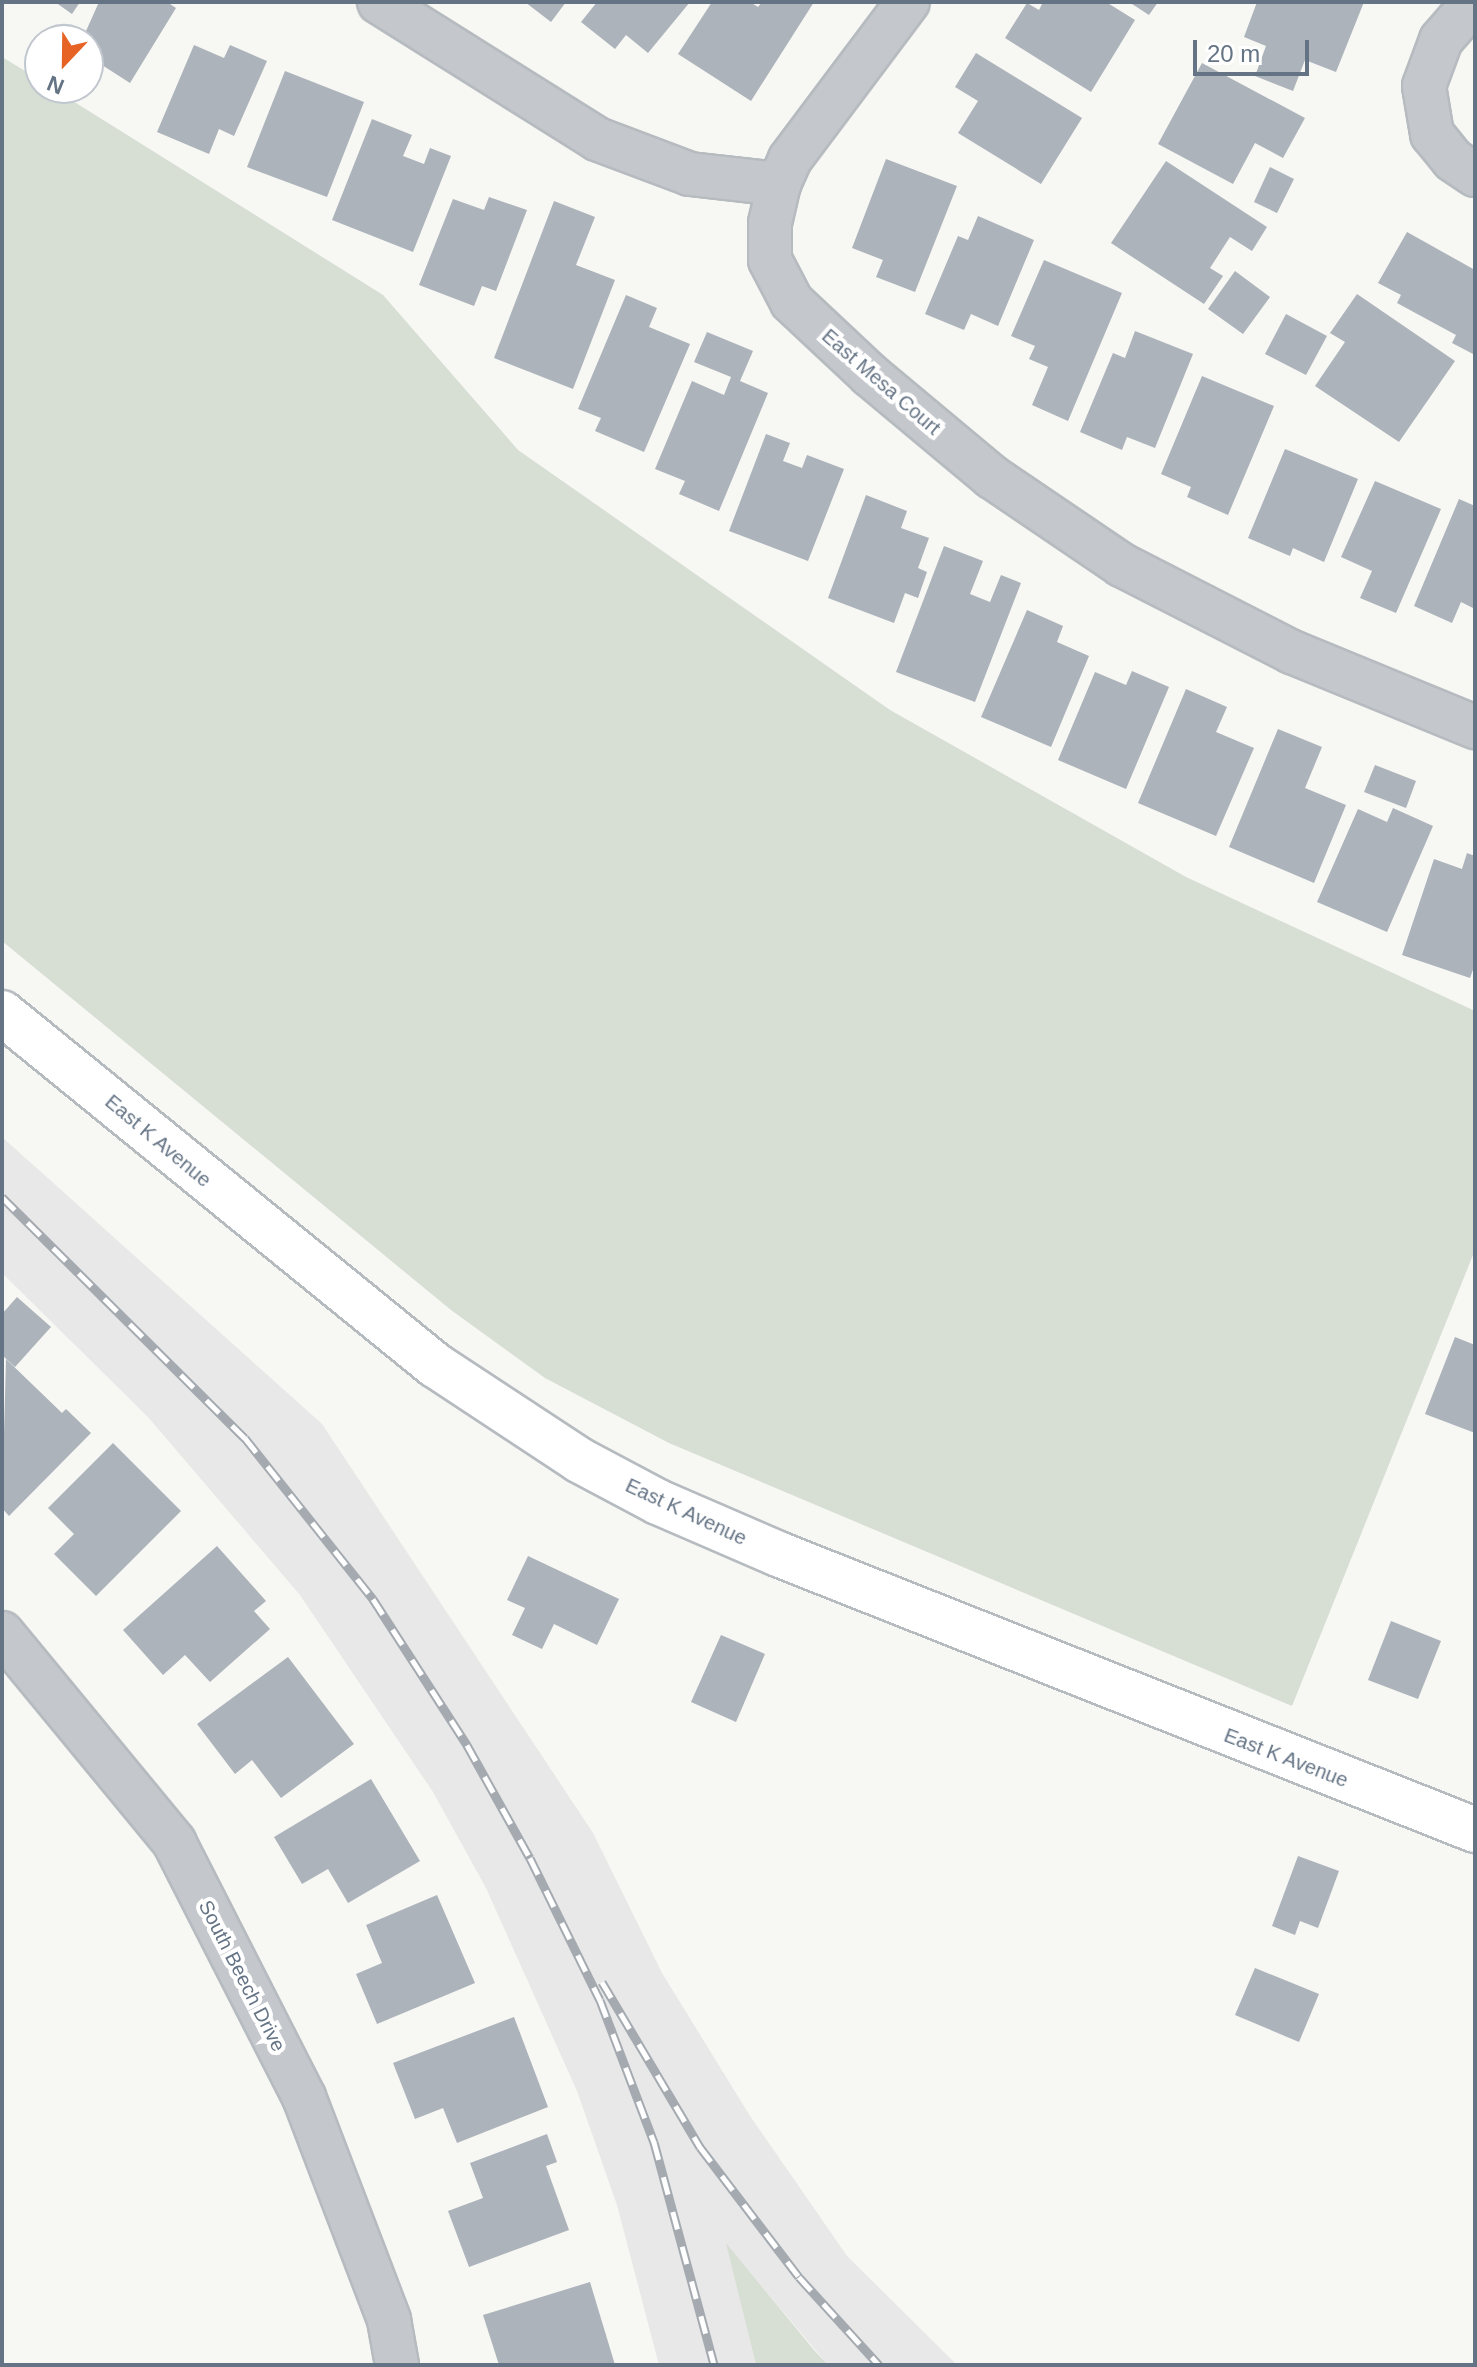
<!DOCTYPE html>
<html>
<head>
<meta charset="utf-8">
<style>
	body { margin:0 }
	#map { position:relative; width:1477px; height:2367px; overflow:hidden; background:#f7f7f3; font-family:Helvetica,sans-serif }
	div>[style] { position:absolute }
	.built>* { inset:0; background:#e7e8e7 }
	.green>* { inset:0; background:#d7ded4 }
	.building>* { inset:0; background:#acb3ba }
	.roads { filter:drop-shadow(2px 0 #b6bbc0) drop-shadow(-2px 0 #b6bbc0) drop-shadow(0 2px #b6bbc0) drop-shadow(0 -2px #b6bbc0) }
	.street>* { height:42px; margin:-21px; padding:0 21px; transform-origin:21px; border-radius:21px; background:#c4c7cb }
	.secondary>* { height:44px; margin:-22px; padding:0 22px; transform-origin:22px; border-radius:22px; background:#fff }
	.rail>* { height:9px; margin-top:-4.5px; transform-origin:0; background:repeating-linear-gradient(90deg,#fff 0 18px,#a4aab0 0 36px); box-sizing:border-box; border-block:2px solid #a4aab0 }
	span { translate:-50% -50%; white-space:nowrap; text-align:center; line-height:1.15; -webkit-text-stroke:8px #fff; paint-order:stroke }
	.street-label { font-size:20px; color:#657485 }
	.frame { position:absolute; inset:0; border:4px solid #657485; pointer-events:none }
	.north { position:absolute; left:24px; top:24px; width:80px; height:80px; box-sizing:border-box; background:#fff; border:2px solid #c1c7ce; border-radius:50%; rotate:202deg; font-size:22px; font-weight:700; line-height:32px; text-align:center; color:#657485 }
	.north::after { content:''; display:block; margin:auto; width:28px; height:36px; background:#e66225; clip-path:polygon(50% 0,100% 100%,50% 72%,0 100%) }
	.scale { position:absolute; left:1193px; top:40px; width:116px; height:36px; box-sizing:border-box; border:4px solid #657485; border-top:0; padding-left:10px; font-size:24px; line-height:28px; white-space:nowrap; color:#657485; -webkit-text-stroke:6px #fff; paint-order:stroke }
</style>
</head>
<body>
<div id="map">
	<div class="built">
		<i style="clip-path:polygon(2px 1137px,322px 1424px,593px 1833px,662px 1973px,750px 2116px,847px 2256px,957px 2365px,828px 2365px,727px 2245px,756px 2365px,659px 2365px,617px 2205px,577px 2091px,486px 1888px,433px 1792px,300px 1595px,148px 1417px,2px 1273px)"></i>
	</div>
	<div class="green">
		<i style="clip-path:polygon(2px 57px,40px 80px,40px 88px,52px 88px,383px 295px,518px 450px,890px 710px,1186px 877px,1475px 1011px,1475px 1250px,1292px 1706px,669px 1443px,545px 1378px,451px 1310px,2px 941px)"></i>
		<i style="clip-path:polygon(726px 2243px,814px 2350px,828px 2365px,756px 2365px)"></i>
	</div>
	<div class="building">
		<i style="clip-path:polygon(55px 2px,80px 2px,72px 14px)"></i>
		<i style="clip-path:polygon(99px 2px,167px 2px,176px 8px,130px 83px,88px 56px,88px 40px,82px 40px)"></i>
		<i style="clip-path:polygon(525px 2px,566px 2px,551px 22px)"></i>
		<i style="clip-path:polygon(597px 2px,690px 2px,648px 53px,626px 35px,615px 49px,581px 22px)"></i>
		<i style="clip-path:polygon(712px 2px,750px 2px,758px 7px,762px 2px,814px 2px,751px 101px,678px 54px)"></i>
		<i style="clip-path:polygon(1043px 2px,1106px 2px,1135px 20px,1091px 92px,1005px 38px,1027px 3px,1039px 10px)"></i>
		<i style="clip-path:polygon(1129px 2px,1158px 2px,1149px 15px)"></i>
		<i style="clip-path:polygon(1257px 2px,1364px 2px,1336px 72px,1305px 60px,1293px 91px,1255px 76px,1266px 46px,1244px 37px)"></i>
		<i style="clip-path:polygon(194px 45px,224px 58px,230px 45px,267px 61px,234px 136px,219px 129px,209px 154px,157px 132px)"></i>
		<i style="clip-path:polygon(976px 53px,1082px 118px,1041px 184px,958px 133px,978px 101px,955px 87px)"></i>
		<i style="clip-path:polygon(1202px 63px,1305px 118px,1283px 158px,1255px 143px,1233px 184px,1158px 144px)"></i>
		<i style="clip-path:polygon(285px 71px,364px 102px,327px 197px,247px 167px)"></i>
		<i style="clip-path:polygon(372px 119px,412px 135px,403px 156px,424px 164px,430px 148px,451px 156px,413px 252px,332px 220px)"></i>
		<i style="clip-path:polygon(886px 159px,957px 186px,915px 292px,876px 277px,883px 260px,852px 248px)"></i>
		<i style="clip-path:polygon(1166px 161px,1267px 227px,1252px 251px,1230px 237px,1210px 268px,1223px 276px,1204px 304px,1111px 243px)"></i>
		<i style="clip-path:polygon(1270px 167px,1294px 179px,1277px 213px,1254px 202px)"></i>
		<i style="clip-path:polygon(489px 197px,527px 210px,496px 291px,482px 286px,474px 306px,419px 285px,453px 199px,484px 210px)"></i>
		<i style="clip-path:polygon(554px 201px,595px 217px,576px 265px,615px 280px,573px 389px,494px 358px)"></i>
		<i style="clip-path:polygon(978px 216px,1034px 240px,998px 326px,971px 314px,964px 330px,925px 314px,958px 236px,968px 240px)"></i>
		<i style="clip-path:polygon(1407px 232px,1475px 270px,1475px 355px,1452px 343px,1456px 335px,1397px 303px,1401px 295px,1378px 283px)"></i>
		<i style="clip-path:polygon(1044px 260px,1122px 293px,1068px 421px,1032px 405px,1048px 367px,1029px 359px,1035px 346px,1011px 336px)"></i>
		<i style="clip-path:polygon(1235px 271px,1270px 297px,1243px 334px,1208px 309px)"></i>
		<i style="clip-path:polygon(1357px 294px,1455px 361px,1399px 442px,1315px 386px,1345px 342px,1330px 333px)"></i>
		<i style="clip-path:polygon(626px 295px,657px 308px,649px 327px,690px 344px,644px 452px,595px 431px,601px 418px,578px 409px)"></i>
		<i style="clip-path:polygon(1286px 314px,1327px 336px,1306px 375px,1265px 354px)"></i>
		<i style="clip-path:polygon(1135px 331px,1193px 354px,1155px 448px,1127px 437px,1122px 450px,1080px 432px,1113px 353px,1125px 358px)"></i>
		<i style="clip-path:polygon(707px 332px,753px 351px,740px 381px,768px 393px,719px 511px,679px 494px,685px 481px,655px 469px,692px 381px,724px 395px,731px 377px,694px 362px)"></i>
		<i style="clip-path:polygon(1202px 376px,1274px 406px,1228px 515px,1187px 497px,1191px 487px,1161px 474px)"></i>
		<i style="clip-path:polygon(766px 434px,790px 443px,783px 461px,802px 468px,807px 455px,844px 469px,808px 561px,729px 531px)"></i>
		<i style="clip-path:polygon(1285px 449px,1358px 479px,1324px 562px,1293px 548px,1290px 556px,1248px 538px)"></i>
		<i style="clip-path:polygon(1375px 481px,1441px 509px,1396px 613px,1360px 598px,1372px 571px,1341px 557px)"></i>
		<i style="clip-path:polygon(866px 495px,907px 511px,901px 528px,929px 538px,918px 568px,927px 572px,918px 598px,905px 593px,894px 623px,828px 598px)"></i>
		<i style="clip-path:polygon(1459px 499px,1475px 506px,1475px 609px,1461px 602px,1452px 623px,1414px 606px)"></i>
		<i style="clip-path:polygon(944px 546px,983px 561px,970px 594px,990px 602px,1001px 575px,1021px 583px,975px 702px,896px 672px)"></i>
		<i style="clip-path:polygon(1027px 610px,1063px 626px,1057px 642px,1089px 656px,1051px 747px,981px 717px)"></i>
		<i style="clip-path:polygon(1132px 671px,1169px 687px,1126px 789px,1058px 760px,1095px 672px,1126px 685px)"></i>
		<i style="clip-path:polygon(1186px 689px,1227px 707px,1216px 732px,1254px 748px,1216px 836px,1138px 803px)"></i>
		<i style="clip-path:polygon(1278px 729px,1322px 747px,1305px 788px,1346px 805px,1314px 883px,1229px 847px)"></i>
		<i style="clip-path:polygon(1375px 765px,1416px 781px,1406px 808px,1364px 792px)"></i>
		<i style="clip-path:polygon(1393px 808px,1433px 826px,1387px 932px,1317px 902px,1358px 809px,1387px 822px)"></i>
		<i style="clip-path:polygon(1467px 853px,1475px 856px,1475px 964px,1470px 978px,1402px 955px,1434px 859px,1462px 869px)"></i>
		<i style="clip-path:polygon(17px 1297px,51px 1327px,15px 1367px,2px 1355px,2px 1314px)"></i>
		<i style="clip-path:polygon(1455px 1337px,1475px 1345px,1475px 1433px,1425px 1414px)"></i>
		<i style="clip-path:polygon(6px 1359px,62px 1413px,66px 1409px,91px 1433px,9px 1516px,2px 1508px)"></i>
		<i style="clip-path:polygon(113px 1443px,181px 1511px,96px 1596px,54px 1554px,74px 1534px,48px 1508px)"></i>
		<i style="clip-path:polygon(217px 1546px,266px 1601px,254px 1611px,270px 1629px,210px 1682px,185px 1655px,163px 1675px,123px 1630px)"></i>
		<i style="clip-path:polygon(528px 1556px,619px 1599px,597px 1645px,554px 1624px,542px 1649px,512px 1635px,525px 1608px,507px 1600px)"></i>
		<i style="clip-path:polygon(1391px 1621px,1441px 1641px,1418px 1699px,1368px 1680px)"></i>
		<i style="clip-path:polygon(721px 1635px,765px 1654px,736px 1722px,691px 1702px)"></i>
		<i style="clip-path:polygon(288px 1657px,354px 1744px,281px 1798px,252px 1760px,235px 1774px,197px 1724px)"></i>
		<i style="clip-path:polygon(371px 1779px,420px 1861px,348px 1903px,328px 1869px,302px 1884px,274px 1837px)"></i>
		<i style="clip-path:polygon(1298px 1856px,1339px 1871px,1318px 1928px,1300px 1921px,1295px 1935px,1272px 1926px)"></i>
		<i style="clip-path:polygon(437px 1895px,475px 1983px,377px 2024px,356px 1974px,382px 1963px,366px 1925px)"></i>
		<i style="clip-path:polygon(1255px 1968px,1319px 1994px,1299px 2042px,1235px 2015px)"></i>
		<i style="clip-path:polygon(514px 2017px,548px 2107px,457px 2143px,443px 2108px,415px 2119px,393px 2063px)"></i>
		<i style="clip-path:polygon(547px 2134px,557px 2162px,546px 2166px,569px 2230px,469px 2267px,448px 2211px,483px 2198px,470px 2163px)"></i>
		<i style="clip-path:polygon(590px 2282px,615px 2365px,499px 2365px,483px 2315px)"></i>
	</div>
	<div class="roads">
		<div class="street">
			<i style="left:379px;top:2px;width:257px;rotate:32.1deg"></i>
			<i style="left:597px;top:139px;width:99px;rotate:20.6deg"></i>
			<i style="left:690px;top:174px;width:90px;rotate:6.4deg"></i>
			<i style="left:779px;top:184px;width:40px;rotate:103deg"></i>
			<i style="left:770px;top:223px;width:37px;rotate:90deg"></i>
			<i style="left:770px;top:260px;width:47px;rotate:62.4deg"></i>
			<i style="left:792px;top:302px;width:107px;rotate:43.1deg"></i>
			<i style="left:870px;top:375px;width:159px;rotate:39.9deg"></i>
			<i style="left:992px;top:477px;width:157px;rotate:34.1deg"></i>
			<i style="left:1122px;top:565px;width:191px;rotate:27.1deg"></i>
			<i style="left:1292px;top:652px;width:198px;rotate:22.3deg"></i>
			<i style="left:1474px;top:2px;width:50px;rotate:131deg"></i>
			<i style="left:1441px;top:40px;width:49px;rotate:110.3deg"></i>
			<i style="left:1424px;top:86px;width:49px;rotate:80.5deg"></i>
			<i style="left:1432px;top:134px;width:33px;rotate:51deg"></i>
			<i style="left:1453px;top:160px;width:27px;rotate:34deg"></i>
			<i style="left:779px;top:184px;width:27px;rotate:-66deg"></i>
			<i style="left:790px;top:159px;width:196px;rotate:-53.1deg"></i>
			<i style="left:2px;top:1633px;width:271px;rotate:50.5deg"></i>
			<i style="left:174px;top:1842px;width:286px;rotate:63deg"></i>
			<i style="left:304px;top:2097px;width:239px;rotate:69.1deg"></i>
			<i style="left:389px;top:2320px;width:46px;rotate:79.9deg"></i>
		</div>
		<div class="secondary">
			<i style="left:2px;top:1013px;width:558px;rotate:39.11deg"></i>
			<i style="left:435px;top:1365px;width:173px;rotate:33.4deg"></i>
			<i style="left:579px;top:1460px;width:89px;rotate:28deg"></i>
			<i style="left:658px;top:1502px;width:131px;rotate:23.4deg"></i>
			<i style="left:778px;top:1554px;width:750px;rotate:21.6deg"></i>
		</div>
	</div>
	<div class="rail">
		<i style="left:2px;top:1197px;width:342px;rotate:44.8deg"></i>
		<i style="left:245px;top:1438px;width:206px;rotate:51.5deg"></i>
		<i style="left:373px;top:1599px;width:174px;rotate:57.2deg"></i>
		<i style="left:467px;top:1745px;width:129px;rotate:60.9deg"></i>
		<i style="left:530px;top:1858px;width:158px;rotate:63.8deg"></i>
		<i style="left:600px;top:2000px;width:152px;rotate:69.2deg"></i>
		<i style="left:654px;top:2142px;width:231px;rotate:74.9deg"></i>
		<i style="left:602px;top:1982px;width:192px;rotate:59.3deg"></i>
		<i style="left:700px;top:2147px;width:163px;rotate:52.7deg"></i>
		<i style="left:799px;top:2277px;width:119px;rotate:47.7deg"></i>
	</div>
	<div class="street-label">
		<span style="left:881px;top:382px;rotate:41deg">East Mesa Court</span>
		<span style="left:158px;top:1141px;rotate:40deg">East K Avenue</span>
		<span style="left:686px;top:1512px;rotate:25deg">East K Avenue</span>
		<span style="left:1286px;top:1758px;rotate:21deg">East K Avenue</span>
		<span style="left:242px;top:1976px;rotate:63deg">South Beech Drive</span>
	</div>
	<div class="frame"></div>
	<div class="north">N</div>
	<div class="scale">20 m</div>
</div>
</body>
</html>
